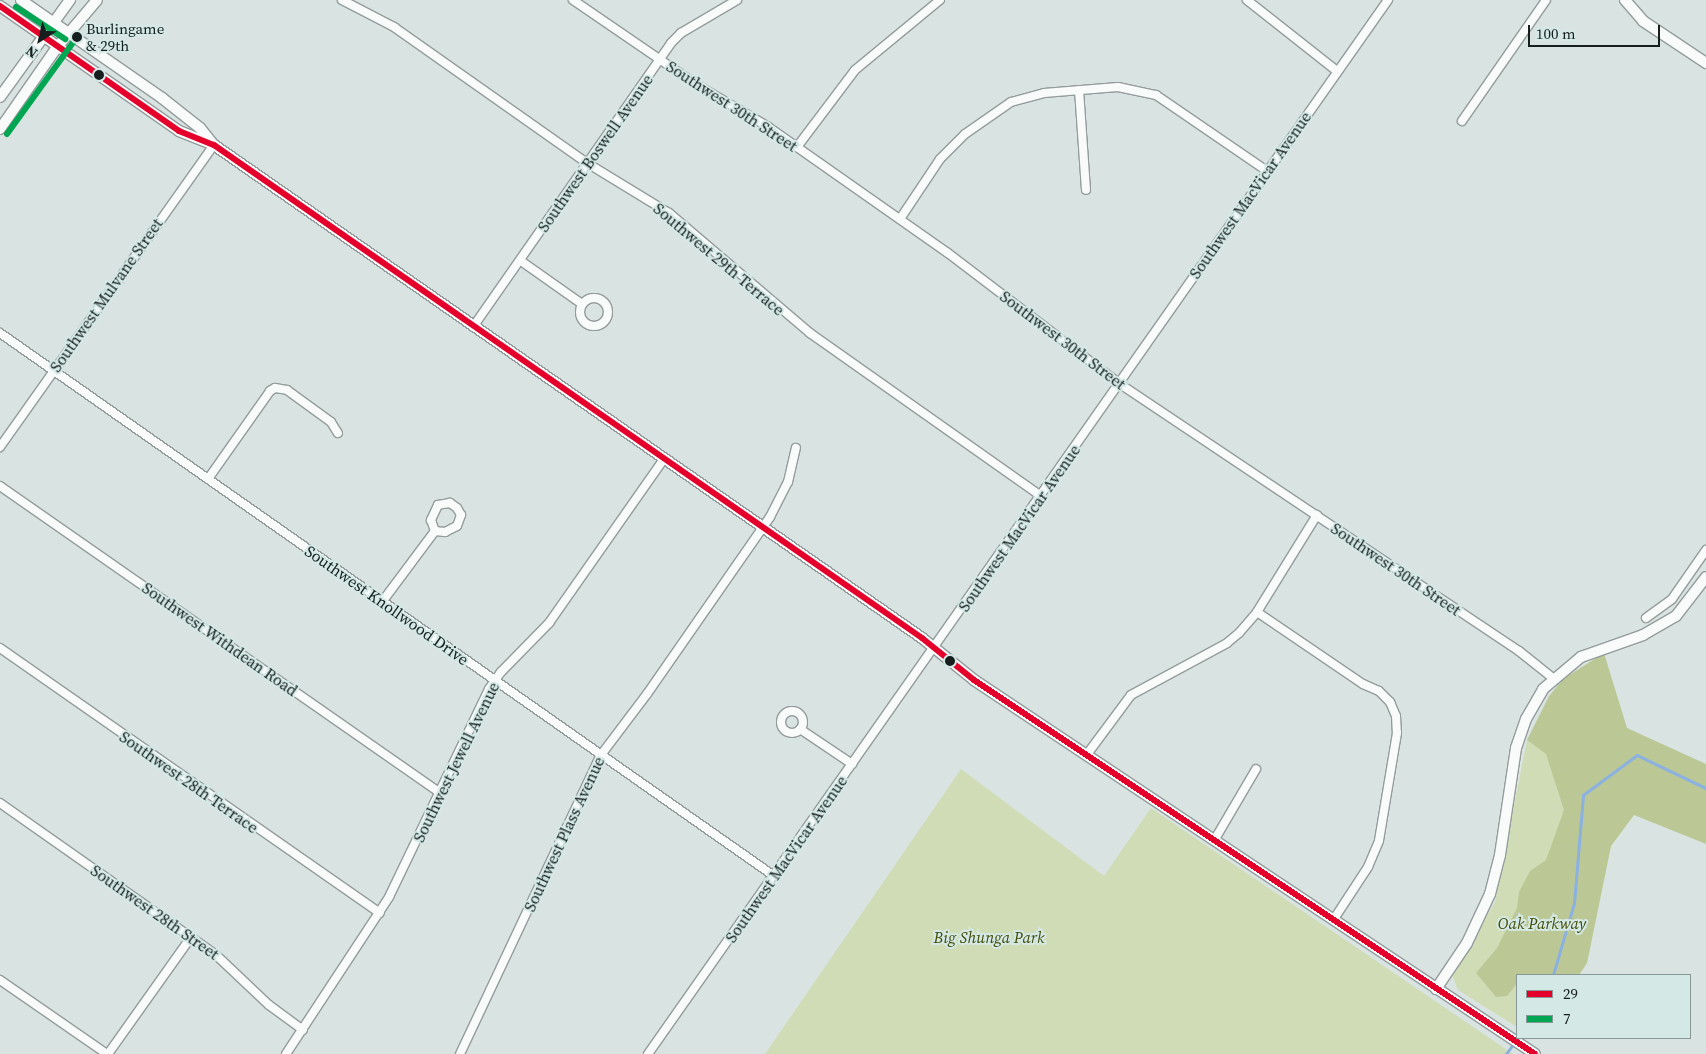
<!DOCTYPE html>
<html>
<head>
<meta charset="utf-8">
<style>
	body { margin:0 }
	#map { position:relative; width:1706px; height:1054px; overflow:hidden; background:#d9e4e2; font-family:"Source Serif 4",serif }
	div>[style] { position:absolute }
	.green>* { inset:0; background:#d0dcb5 }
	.forest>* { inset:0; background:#bbc895 }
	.stream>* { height:2.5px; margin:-1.25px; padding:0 1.25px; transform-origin:1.25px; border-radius:1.25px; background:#8bb1e1 }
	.roads { filter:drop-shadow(1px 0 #949c9b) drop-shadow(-1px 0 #949c9b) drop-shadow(0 1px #949c9b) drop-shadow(0 -1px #949c9b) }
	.street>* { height:8px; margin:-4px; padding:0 4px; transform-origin:4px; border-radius:4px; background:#f9fbfb }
	.street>.ring { margin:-4px; padding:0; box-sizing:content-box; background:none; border:8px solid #f9fbfb; border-radius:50% }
	.secondary>* { height:10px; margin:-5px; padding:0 5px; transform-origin:5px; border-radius:5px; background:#f9fbfb }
	.bus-1>* { height:6px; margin:-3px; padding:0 3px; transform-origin:3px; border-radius:3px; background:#e4002b }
	.bus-2>* { height:6px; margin:-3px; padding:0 3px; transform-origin:3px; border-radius:3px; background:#00a651 }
	.dots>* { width:14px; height:14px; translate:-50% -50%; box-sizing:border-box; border:2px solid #d4e9e6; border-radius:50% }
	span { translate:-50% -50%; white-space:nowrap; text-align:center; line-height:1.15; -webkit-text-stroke:4px #d4e9e6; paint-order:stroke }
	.bus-label { font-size:15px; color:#171f1e }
	.left { translate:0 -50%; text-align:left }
	.street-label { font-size:16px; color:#171f1e }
	.park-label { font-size:16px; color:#444d06; font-style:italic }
	.legend { position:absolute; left:1516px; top:974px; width:175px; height:65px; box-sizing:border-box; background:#d4e9e6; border:1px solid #889896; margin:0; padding:6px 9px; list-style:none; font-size:15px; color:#171f1e }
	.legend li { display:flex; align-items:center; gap:10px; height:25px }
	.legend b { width:25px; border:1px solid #889896 }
	.north { position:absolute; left:15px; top:15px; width:50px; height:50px; -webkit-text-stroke:4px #d4e9e6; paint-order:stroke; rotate:215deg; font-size:14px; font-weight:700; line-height:20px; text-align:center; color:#171f1e }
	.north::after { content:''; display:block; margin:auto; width:18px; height:22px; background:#171f1e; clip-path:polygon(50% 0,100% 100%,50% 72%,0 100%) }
	.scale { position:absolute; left:1528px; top:25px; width:132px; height:22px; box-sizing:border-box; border:2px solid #171f1e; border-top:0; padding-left:6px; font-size:15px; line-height:18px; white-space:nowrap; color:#171f1e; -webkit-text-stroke:4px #d4e9e6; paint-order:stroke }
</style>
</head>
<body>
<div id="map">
	<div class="green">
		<i style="clip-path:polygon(1527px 740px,1634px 815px,1611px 846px,1587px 963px,1579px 975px,1517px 975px,1517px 1027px,1458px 990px,1452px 975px,1495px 902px)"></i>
		<i style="clip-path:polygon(961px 769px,1104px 876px,1151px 808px,1513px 1054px,765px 1054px)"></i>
	</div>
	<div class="forest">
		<i style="clip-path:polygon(1604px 653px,1627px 728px,1706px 764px,1706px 844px,1634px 815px,1611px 846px,1587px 963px,1579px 975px,1517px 975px,1517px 987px,1516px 985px,1507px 996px,1496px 997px,1476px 973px,1497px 948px,1517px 908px,1519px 892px,1530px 871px,1546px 860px,1564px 810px,1546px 754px,1527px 740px,1549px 696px,1563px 679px)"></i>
	</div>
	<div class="stream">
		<i style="left:1553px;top:975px;width:75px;rotate:-73.7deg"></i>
		<i style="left:1574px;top:903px;width:108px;rotate:-85.2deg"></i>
		<i style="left:1583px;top:795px;width:67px;rotate:-36.5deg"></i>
		<i style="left:1637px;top:755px;width:76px;rotate:25.6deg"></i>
		<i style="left:1506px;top:1054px;width:14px;rotate:-54deg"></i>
	</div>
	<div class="roads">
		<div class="street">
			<i style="left:342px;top:0;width:59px;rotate:27.4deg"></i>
			<i style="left:394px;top:27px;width:236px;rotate:35.2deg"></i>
			<i style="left:587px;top:163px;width:96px;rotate:31.4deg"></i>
			<i style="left:669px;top:213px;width:185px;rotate:40.4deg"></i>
			<i style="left:810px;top:333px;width:283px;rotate:35.2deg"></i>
			<i style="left:573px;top:0;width:150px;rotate:34.4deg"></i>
			<i style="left:697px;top:85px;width:81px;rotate:30.4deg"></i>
			<i style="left:767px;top:126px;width:221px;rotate:35.1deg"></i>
			<i style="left:948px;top:253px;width:216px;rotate:37.3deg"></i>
			<i style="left:1120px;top:384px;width:480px;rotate:33.8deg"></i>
			<i style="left:1519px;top:651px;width:43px;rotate:38.5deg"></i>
			<i style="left:1247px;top:0;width:115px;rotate:38.3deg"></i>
			<i style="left:1079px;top:90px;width:100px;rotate:86deg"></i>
			<i style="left:1462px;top:121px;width:147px;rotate:-55.2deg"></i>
			<i style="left:797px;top:147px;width:96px;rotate:-53deg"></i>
			<i style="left:855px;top:70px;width:110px;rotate:-39.5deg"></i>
			<i style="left:900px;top:219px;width:72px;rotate:-56.3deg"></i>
			<i style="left:940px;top:159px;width:35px;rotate:-45deg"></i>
			<i style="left:965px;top:134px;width:56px;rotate:-34.8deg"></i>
			<i style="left:1011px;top:102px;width:34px;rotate:-15deg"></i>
			<i style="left:1044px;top:93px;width:74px;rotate:-4.6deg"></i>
			<i style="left:1118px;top:87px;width:39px;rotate:12deg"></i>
			<i style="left:1156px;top:95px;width:135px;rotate:34.4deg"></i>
			<i style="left:521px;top:261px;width:75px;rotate:35.2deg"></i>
			<i class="ring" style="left:580px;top:298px;width:20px;height:20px"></i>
			<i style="left:473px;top:327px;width:346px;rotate:-55.1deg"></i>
			<i style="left:671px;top:43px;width:14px;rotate:-45deg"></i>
			<i style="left:681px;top:33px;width:65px;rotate:-30.5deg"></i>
			<i style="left:0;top:333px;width:945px;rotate:35.05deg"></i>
			<i style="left:0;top:447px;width:370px;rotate:-54.7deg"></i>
			<i style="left:208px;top:479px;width:108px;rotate:-54.8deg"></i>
			<i style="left:270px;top:391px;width:6px;rotate:-31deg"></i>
			<i style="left:275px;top:388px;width:12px;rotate:9deg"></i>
			<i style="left:287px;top:390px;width:54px;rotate:36deg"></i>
			<i style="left:331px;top:422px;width:13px;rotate:58deg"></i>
			<i style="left:0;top:486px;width:535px;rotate:34.88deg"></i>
			<i style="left:382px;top:602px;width:89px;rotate:-53.3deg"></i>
			<i style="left:435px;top:531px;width:10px;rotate:6deg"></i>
			<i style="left:445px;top:532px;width:13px;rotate:-27deg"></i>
			<i style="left:457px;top:526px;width:12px;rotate:-70deg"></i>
			<i style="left:461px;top:515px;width:8px;rotate:-120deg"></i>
			<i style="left:457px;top:508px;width:9px;rotate:-144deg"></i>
			<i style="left:450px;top:503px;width:12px;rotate:171deg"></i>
			<i style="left:438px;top:505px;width:17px;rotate:115deg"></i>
			<i style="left:431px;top:520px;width:12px;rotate:70deg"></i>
			<i style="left:1257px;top:612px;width:128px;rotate:34.2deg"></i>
			<i style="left:1363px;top:684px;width:17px;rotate:24deg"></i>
			<i style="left:1379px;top:691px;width:16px;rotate:45deg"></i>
			<i style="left:1390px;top:702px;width:15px;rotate:67deg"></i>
			<i style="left:1396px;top:716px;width:17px;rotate:87deg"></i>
			<i style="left:1397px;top:733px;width:109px;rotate:99.5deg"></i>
			<i style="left:1379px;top:841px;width:28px;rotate:113deg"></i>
			<i style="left:1368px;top:867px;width:62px;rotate:123.2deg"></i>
			<i style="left:1646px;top:618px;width:32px;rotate:-36deg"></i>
			<i style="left:1672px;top:599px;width:60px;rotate:-55.2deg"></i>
			<i style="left:0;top:648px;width:463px;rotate:34.9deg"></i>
			<i class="ring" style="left:781px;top:711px;width:14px;height:14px"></i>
			<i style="left:800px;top:729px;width:63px;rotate:33.9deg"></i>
			<i style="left:1088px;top:753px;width:72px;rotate:-53.4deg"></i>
			<i style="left:1131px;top:695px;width:109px;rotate:-28.4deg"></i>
			<i style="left:1227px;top:643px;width:16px;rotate:-40deg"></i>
			<i style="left:1239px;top:633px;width:28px;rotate:-49deg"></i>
			<i style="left:1257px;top:612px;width:114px;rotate:-58.3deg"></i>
			<i style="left:0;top:803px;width:263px;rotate:35.1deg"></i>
			<i style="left:215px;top:954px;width:74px;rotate:43.4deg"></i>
			<i style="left:269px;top:1005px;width:42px;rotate:36.3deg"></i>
			<i style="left:1215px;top:839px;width:81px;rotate:-59.6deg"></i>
			<i style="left:0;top:980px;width:130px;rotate:34.7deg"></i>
			<i style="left:108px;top:1054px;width:143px;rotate:-54.6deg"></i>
			<i style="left:286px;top:1054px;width:188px;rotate:-56.7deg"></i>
			<i style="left:389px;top:897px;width:231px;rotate:-64.3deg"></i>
			<i style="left:489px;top:689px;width:21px;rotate:-55deg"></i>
			<i style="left:501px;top:672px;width:69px;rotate:-45.6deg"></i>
			<i style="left:549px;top:623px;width:199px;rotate:-55deg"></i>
			<i style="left:460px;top:1054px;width:331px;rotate:-64.8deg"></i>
			<i style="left:601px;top:755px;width:76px;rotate:-53deg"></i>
			<i style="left:647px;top:694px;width:216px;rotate:-55.2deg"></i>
			<i style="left:770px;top:517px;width:39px;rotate:-63deg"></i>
			<i style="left:788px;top:482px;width:35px;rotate:-77deg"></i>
			<i style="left:648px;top:1054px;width:1288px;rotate:-54.93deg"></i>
		</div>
		<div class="secondary">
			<i style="left:21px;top:0;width:172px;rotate:34.8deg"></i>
			<i style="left:162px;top:98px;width:48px;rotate:38.3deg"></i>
			<i style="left:200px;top:128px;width:21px;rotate:51deg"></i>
			<i style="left:1625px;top:0;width:28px;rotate:49deg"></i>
			<i style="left:1643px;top:21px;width:76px;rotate:33.7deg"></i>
			<i style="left:0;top:6px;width:218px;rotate:34.9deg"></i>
			<i style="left:179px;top:131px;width:38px;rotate:22deg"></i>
			<i style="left:214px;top:145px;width:863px;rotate:34.85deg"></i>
			<i style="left:922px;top:638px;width:67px;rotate:38.9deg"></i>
			<i style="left:974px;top:680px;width:674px;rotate:33.69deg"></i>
			<i style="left:0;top:97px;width:120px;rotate:-54.2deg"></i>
			<i style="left:0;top:129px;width:101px;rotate:-55.1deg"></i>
			<i style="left:58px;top:46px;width:60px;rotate:-49.7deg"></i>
			<i style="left:1436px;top:989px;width:55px;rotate:-56deg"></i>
			<i style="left:1467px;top:943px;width:54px;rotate:-64.9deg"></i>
			<i style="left:1490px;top:894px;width:40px;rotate:-75.6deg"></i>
			<i style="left:1500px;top:855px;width:108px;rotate:-81.5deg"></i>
			<i style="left:1516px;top:748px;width:31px;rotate:-71deg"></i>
			<i style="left:1526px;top:719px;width:34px;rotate:-60deg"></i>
			<i style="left:1543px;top:689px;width:50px;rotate:-40.1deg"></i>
			<i style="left:1581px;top:657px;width:66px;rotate:-19.5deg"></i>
			<i style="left:1643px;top:635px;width:38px;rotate:-30deg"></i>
			<i style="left:1676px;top:616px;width:49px;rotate:-52.4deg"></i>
		</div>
	</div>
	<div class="bus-1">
		<i style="left:0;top:6px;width:218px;rotate:34.9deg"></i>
		<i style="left:179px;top:131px;width:38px;rotate:22deg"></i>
		<i style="left:214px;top:145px;width:863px;rotate:34.85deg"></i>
		<i style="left:922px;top:638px;width:67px;rotate:38.9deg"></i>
		<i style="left:974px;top:680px;width:674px;rotate:33.69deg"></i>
	</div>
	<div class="bus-2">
		<i style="left:16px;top:7px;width:59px;rotate:33.1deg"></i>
		<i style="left:7px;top:134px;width:120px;rotate:-54.2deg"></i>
	</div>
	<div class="dots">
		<i style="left:77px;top:37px;background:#171f1e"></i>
		<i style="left:99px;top:75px;background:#171f1e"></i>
		<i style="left:950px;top:661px;background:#171f1e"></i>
	</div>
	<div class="bus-label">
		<span class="left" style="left:86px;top:37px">Burlingame<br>&amp; 29th</span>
	</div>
	<div class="street-label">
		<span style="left:732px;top:106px;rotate:33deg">Southwest 30th Street</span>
		<span style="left:595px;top:153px;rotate:-55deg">Southwest Boswell Avenue</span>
		<span style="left:1250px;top:195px;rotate:-55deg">Southwest MacVicar Avenue</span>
		<span style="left:719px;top:259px;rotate:40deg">Southwest 29th Terrace</span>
		<span style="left:106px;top:295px;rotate:-55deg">Southwest Mulvane Street</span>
		<span style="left:1063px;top:340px;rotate:37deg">Southwest 30th Street</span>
		<span style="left:1019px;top:528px;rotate:-55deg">Southwest MacVicar Avenue</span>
		<span style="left:1396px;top:569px;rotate:34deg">Southwest 30th Street</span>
		<span style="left:387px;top:605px;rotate:35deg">Southwest Knollwood Drive</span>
		<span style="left:220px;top:639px;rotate:35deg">Southwest Withdean Road</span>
		<span style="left:456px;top:762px;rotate:-64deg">Southwest Jewell Avenue</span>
		<span style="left:189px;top:782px;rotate:35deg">Southwest 28th Terrace</span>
		<span style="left:564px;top:834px;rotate:-65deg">Southwest Plass Avenue</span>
		<span style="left:786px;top:859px;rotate:-55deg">Southwest MacVicar Avenue</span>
		<span style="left:155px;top:912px;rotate:35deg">Southwest 28th Street</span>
	</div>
	<div class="park-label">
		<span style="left:1542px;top:923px">Oak Parkway</span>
		<span style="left:989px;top:937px">Big Shunga Park</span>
	</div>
	<ul class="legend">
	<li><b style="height:6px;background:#e4002b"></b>29</li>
	<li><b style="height:6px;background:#00a651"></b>7</li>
	</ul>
	<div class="north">N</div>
	<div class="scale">100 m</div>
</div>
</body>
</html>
